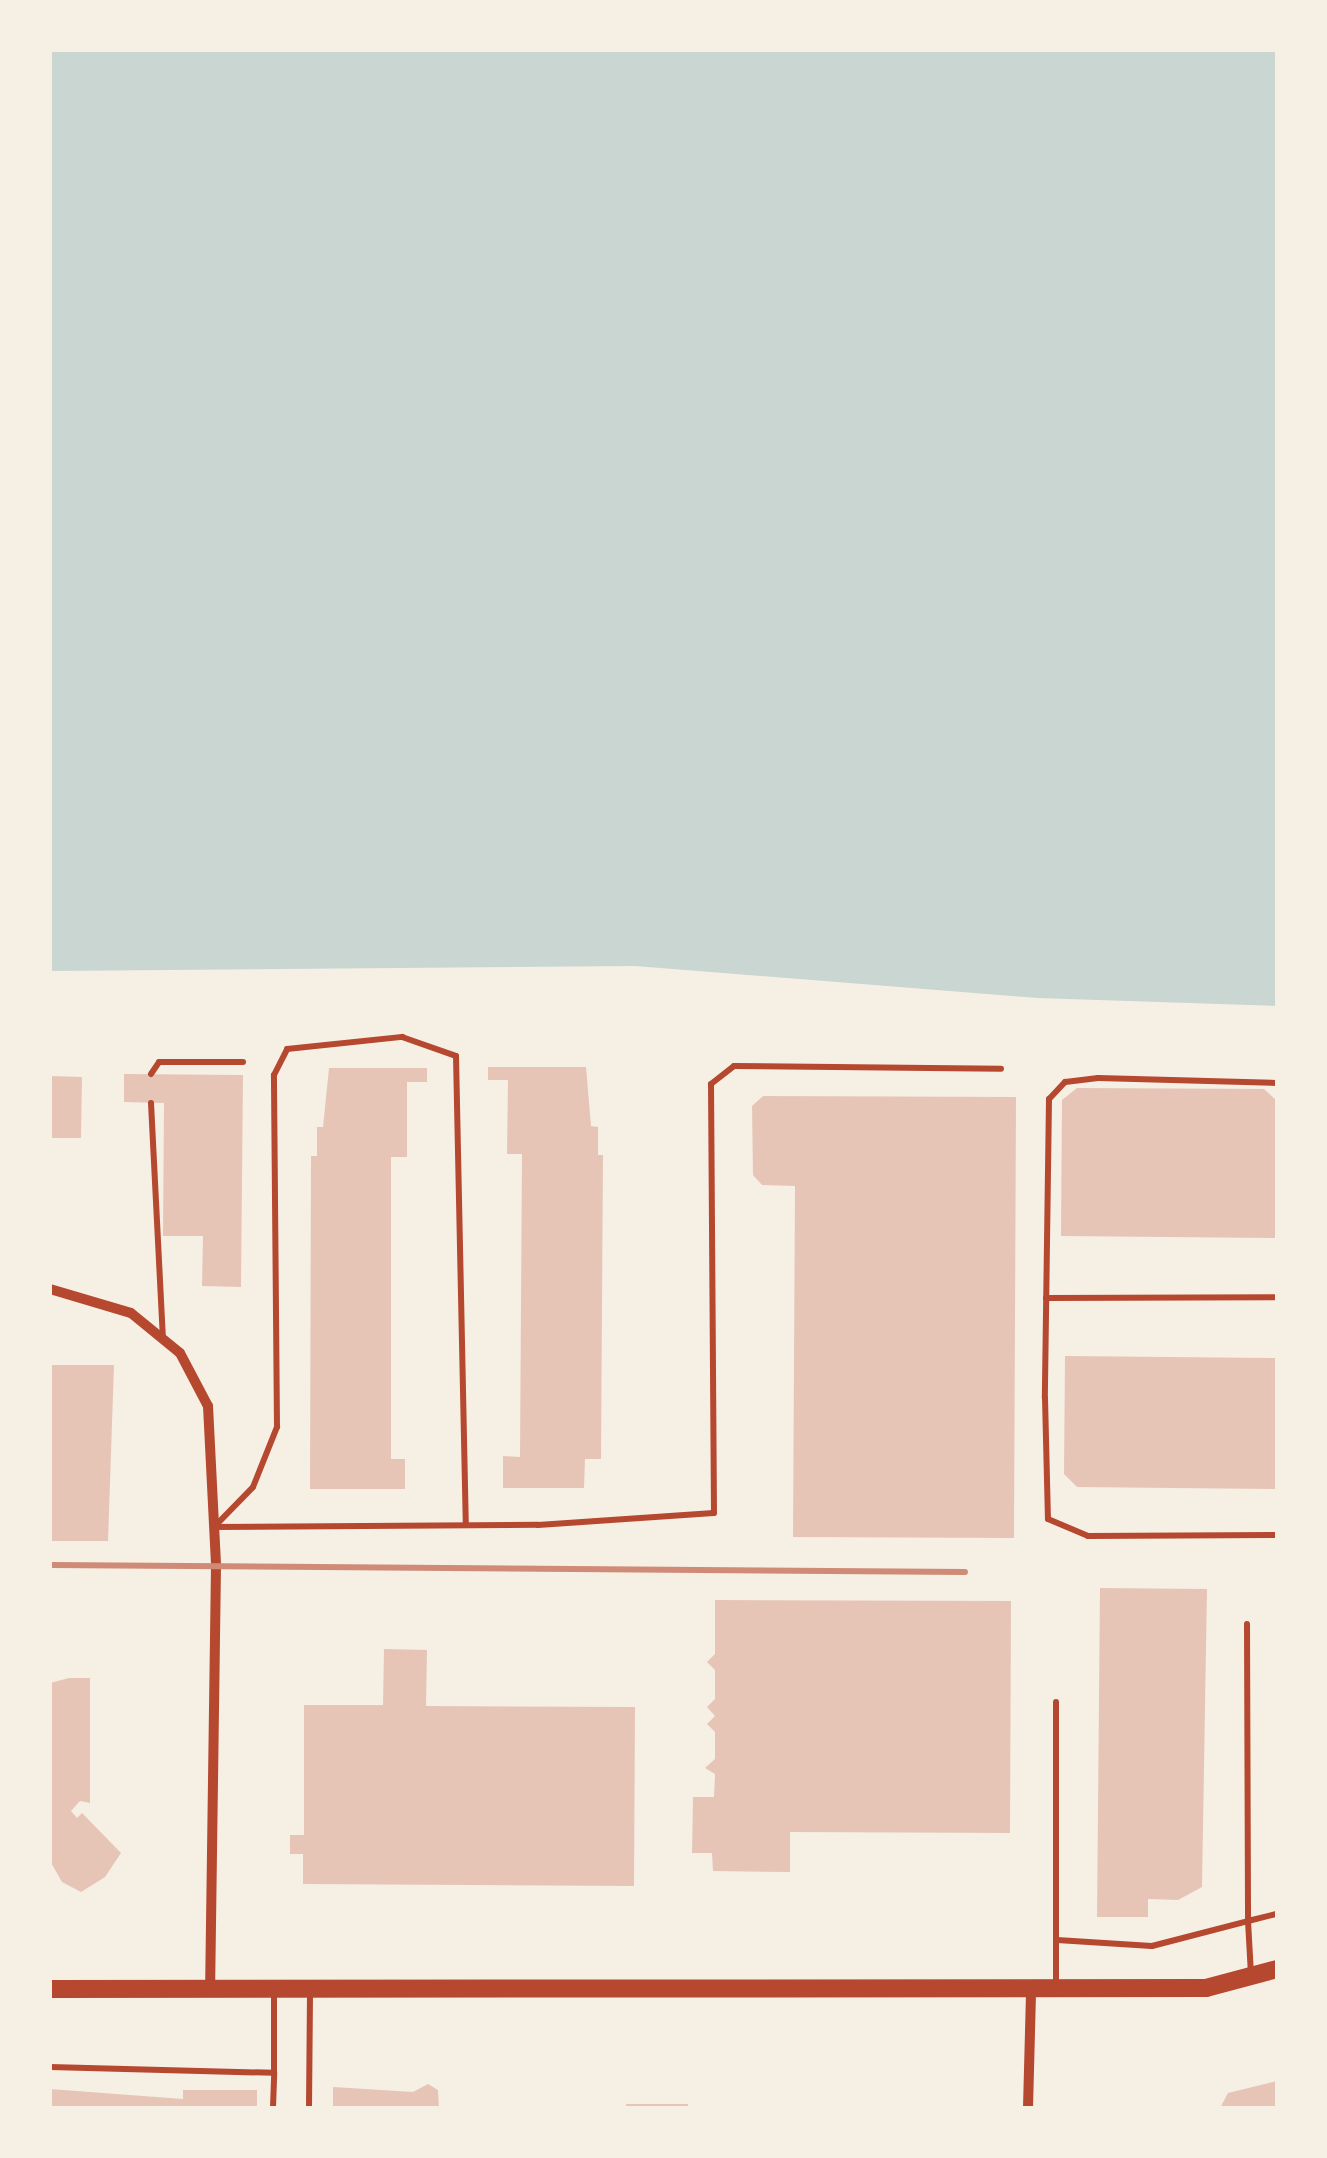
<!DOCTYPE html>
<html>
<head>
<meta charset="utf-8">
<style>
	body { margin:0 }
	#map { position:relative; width:1327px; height:2158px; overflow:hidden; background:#f6efe4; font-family:Poppins,sans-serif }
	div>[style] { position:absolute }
	.water>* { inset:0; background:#c9d6d2 }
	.building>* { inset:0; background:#e6c5b7 }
	.service>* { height:6px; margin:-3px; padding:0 3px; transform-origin:3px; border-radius:3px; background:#b5482f }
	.minor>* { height:10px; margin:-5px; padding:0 5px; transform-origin:5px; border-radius:5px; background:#b5482f }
	.tertiary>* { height:18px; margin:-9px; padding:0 9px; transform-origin:9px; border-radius:9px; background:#b5482f }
	.rail>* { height:6px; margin:-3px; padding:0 3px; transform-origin:3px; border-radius:3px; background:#cf8b77 }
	span { translate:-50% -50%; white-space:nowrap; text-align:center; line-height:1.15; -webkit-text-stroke:10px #f6efe4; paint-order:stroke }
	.frame { position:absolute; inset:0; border:52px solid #f6efe4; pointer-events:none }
</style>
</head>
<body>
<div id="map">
	<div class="water">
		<i style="clip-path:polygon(50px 50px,1277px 50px,1277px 1006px,1038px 998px,635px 966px,50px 971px)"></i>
	</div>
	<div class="building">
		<i style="clip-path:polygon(488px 1067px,586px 1067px,591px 1126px,598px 1127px,598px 1155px,603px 1155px,601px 1459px,585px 1459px,584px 1488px,503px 1488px,503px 1456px,520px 1457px,522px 1154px,507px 1154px,508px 1080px,488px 1080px)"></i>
		<i style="clip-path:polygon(329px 1068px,427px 1068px,427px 1082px,407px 1082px,407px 1157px,391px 1157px,391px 1459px,405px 1459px,405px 1489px,310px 1489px,311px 1156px,317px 1156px,317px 1127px,323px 1127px)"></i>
		<i style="clip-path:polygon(124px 1074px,243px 1075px,241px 1287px,202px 1286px,203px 1236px,163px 1236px,164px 1103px,124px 1102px)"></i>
		<i style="clip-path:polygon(50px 1076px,82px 1077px,81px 1138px,50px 1138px)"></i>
		<i style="clip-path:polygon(1077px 1088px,1264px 1089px,1276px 1100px,1277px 1238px,1061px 1236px,1062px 1100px)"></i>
		<i style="clip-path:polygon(763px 1096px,1016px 1097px,1014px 1538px,793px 1537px,795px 1186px,762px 1185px,753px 1175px,752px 1106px)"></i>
		<i style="clip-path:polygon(1065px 1356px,1277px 1358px,1277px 1489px,1077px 1487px,1064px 1474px)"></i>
		<i style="clip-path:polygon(50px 1365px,114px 1365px,108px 1541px,50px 1541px)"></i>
		<i style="clip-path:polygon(1100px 1588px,1207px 1589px,1202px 1887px,1178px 1900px,1148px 1899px,1148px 1917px,1097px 1917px)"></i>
		<i style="clip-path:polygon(715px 1600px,1011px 1601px,1010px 1833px,790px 1832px,790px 1872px,713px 1871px,712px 1853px,692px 1853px,693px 1797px,714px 1797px,715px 1774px,705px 1768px,715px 1759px,715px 1732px,707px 1724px,715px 1716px,707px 1707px,715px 1699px,715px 1670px,707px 1662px,715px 1654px)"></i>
		<i style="clip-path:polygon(384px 1649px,427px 1650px,426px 1706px,635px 1707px,634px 1886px,303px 1884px,303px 1854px,290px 1854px,290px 1835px,304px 1835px,304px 1705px,383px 1705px)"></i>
		<i style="clip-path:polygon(69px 1678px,90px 1678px,90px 1803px,80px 1801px,71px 1811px,77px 1818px,82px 1813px,121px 1853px,105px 1877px,81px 1892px,62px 1882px,50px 1861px,50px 1683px)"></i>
		<i style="clip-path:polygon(1277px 2081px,1277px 2108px,1220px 2108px,1228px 2093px)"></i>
		<i style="clip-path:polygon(428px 2084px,438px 2090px,439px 2108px,333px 2108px,333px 2087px,413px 2092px)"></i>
		<i style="clip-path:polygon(50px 2089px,183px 2099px,183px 2090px,257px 2090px,257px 2108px,50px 2108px)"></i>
		<i style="clip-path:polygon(626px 2104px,688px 2104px,688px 2108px,626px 2108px)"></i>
	</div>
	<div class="service">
		<i style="left:151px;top:1074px;width:14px;rotate:-56deg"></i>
		<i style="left:159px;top:1062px;width:84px"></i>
		<i style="left:1277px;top:1083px;width:179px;rotate:-178.4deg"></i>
		<i style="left:1098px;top:1078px;width:33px;rotate:173deg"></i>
		<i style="left:1065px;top:1082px;width:23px;rotate:133deg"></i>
		<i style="left:1049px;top:1099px;width:299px;rotate:90.8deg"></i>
		<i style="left:1045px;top:1398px;width:121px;rotate:88.6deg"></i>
		<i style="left:1048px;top:1519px;width:43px;rotate:23deg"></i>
		<i style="left:1088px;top:1536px;width:189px;rotate:-0.3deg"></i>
		<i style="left:151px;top:1103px;width:236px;rotate:87.1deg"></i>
		<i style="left:1046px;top:1298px;width:231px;rotate:-0.2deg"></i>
		<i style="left:215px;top:1526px;width:54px;rotate:-45.7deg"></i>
		<i style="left:253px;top:1487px;width:65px;rotate:-68.2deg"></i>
		<i style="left:277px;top:1427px;width:352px;rotate:-90.5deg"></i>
		<i style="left:274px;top:1075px;width:29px;rotate:-63deg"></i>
		<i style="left:287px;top:1049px;width:116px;rotate:-6deg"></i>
		<i style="left:402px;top:1037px;width:57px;rotate:19.4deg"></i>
		<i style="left:456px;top:1056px;width:469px;rotate:88.8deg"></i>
		<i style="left:214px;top:1527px;width:324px;rotate:-0.4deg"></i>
		<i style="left:538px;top:1525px;width:176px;rotate:-3.9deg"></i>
		<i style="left:714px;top:1513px;width:429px;rotate:-90.4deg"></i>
		<i style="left:711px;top:1084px;width:29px;rotate:-38deg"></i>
		<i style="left:734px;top:1066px;width:267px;rotate:0.6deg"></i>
		<i style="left:1247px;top:1624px;width:297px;rotate:89.8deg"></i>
		<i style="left:1248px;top:1921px;width:30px;rotate:-14deg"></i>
		<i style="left:1057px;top:1940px;width:95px;rotate:3.6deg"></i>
		<i style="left:1152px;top:1946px;width:99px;rotate:-14.6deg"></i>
		<i style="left:1248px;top:1921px;width:54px;rotate:86.8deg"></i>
		<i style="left:1056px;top:1984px;width:282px;rotate:-90deg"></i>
		<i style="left:50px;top:2067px;width:224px;rotate:1.5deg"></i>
		<i style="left:274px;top:2073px;width:80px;rotate:-90deg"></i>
		<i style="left:273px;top:2108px;width:35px;rotate:-88deg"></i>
		<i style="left:309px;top:2108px;width:117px;rotate:-89.5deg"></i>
	</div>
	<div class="minor">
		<i style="left:50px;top:1289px;width:84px;rotate:16.5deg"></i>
		<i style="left:131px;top:1313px;width:63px;rotate:39.2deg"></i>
		<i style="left:180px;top:1353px;width:60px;rotate:62.2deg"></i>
		<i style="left:208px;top:1406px;width:160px;rotate:87.1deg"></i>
		<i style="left:216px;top:1566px;width:424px;rotate:90.8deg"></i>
		<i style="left:1028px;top:2108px;width:117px;rotate:-88.5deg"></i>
	</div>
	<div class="tertiary">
		<i style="left:50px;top:1989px;width:1156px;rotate:-0.05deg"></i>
		<i style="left:1206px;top:1988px;width:73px;rotate:-15deg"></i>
	</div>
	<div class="rail">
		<i style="left:50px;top:1565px;width:915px;rotate:0.44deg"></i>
	</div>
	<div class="frame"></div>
</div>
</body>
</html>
